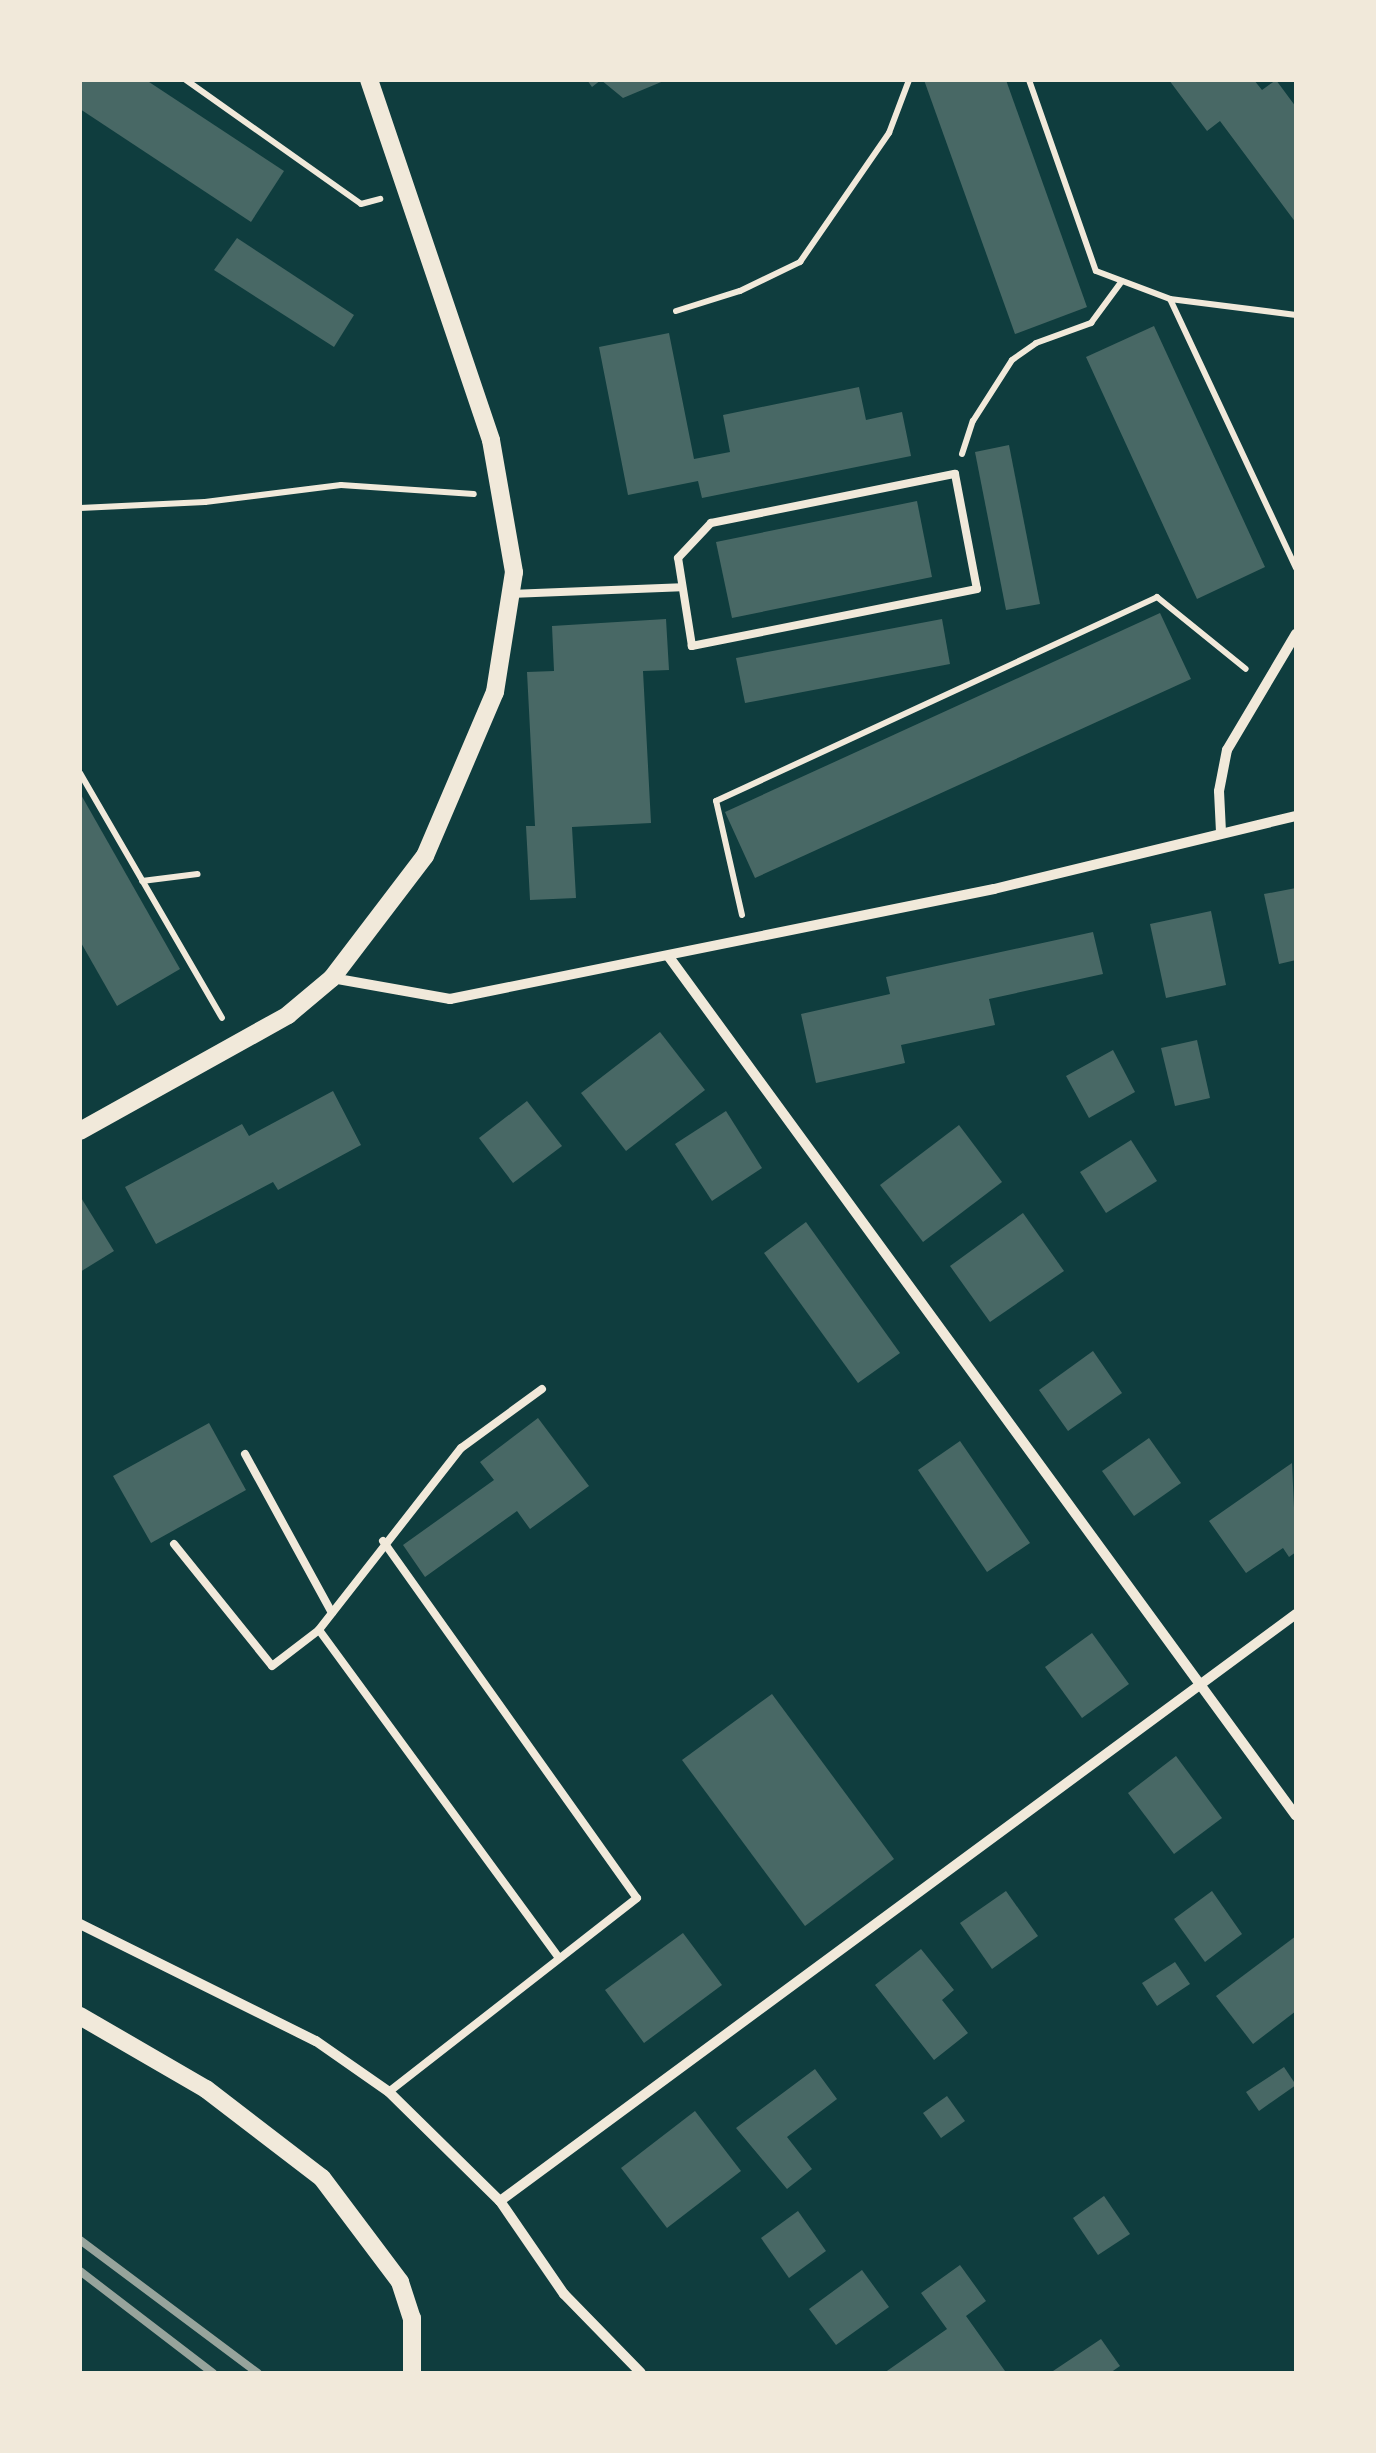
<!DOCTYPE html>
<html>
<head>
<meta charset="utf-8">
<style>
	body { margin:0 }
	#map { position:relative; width:1376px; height:2453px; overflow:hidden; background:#0f3d3e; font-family:"Varela Round",sans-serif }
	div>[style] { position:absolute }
	.building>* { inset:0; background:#486865 }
	.path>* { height:6px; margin:-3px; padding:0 3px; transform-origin:3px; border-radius:3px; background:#f1e9da }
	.service>* { height:8px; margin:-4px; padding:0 4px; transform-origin:4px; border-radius:4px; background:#f1e9da }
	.minor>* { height:10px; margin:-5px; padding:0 5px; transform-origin:5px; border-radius:5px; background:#f1e9da }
	.tertiary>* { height:18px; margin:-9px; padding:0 9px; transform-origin:9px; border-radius:9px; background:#f1e9da }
	.rail>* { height:8px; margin:-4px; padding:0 4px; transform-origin:4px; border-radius:4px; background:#97a49c }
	span { translate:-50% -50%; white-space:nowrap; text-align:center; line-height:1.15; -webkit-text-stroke:8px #f1e9da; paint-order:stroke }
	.frame { position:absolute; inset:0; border:82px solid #f1e9da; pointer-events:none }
</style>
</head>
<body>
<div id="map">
	<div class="building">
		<i style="clip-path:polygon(80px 80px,146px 80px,284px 171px,251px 222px,80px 109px)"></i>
		<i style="clip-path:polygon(587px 80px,666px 80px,623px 98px,601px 80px,592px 87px)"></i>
		<i style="clip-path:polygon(924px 80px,1006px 80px,1087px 307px,1015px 334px)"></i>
		<i style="clip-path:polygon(1169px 80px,1254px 80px,1262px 90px,1276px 80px,1296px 107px,1296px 223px,1220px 121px,1207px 131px)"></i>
		<i style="clip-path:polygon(237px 238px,354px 315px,334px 347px,214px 270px)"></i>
		<i style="clip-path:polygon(1154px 326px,1265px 567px,1197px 599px,1086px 357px)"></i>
		<i style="clip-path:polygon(669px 333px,694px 459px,730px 452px,723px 415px,859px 387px,866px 420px,902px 412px,911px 456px,702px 498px,698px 481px,628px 495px,599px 347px)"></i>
		<i style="clip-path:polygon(1009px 445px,1040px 604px,1006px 610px,975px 452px)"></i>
		<i style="clip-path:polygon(917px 501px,932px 577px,732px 618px,716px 542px)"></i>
		<i style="clip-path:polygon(1160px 613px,1191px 679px,755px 878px,725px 812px)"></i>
		<i style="clip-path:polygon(666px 619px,669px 670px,643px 671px,651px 823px,572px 827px,576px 898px,530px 900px,526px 826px,535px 826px,527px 672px,554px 671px,552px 626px)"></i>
		<i style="clip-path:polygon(942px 619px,950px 664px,745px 703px,736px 658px)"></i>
		<i style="clip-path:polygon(80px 793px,180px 969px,117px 1006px,80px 941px)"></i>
		<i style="clip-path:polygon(1296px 888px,1296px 960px,1279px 964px,1264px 894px)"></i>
		<i style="clip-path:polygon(1211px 911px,1226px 985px,1166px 998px,1150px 924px)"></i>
		<i style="clip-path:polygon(1093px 932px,1103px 974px,989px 999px,995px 1025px,901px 1045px,905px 1063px,816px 1083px,801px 1014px,890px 994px,886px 977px)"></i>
		<i style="clip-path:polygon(660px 1032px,705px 1090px,626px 1151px,581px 1093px)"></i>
		<i style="clip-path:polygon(1197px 1040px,1210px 1098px,1175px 1106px,1161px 1048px)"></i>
		<i style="clip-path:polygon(1113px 1050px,1135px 1092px,1089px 1118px,1066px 1076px)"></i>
		<i style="clip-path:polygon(333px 1091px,361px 1145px,278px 1190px,273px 1182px,156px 1244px,125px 1187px,242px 1124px,249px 1136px)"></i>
		<i style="clip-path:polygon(527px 1101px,562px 1146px,513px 1183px,479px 1138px)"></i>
		<i style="clip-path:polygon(726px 1111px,762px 1168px,712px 1201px,675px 1144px)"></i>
		<i style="clip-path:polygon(959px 1125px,1002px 1182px,923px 1242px,880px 1185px)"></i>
		<i style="clip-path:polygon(1131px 1140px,1157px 1181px,1106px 1213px,1080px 1172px)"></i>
		<i style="clip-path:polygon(80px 1196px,114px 1251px,80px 1272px)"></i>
		<i style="clip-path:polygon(1023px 1213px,1064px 1271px,990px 1322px,950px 1266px)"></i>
		<i style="clip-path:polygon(806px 1222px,900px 1353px,858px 1383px,764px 1253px)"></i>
		<i style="clip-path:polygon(1093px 1351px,1122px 1393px,1068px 1431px,1039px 1390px)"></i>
		<i style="clip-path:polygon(538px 1418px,589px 1486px,530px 1529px,517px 1511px,425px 1577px,403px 1545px,494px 1480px,480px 1462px)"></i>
		<i style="clip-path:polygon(209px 1423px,246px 1490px,151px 1543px,113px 1476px)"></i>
		<i style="clip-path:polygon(1149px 1438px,1181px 1483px,1134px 1516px,1102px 1471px)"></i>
		<i style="clip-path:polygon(960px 1441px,1030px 1543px,987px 1572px,918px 1470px)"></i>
		<i style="clip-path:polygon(1292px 1463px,1296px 1552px,1289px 1557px,1283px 1548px,1246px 1573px,1209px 1521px)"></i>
		<i style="clip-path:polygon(1092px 1633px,1129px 1684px,1082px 1718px,1045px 1667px)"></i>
		<i style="clip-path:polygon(772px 1694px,894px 1859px,805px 1926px,682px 1760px)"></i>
		<i style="clip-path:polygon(1176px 1756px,1222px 1818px,1174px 1854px,1128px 1793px)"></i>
		<i style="clip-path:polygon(1006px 1891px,1038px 1936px,992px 1969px,960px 1923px)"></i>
		<i style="clip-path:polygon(1212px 1891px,1242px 1934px,1205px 1962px,1174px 1919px)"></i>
		<i style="clip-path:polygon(683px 1933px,722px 1985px,644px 2043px,605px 1990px)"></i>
		<i style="clip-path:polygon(1296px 1936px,1296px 2011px,1253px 2044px,1216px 1996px)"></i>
		<i style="clip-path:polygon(921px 1949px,954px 1990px,942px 2000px,968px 2033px,934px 2060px,875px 1985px)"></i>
		<i style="clip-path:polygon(1175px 1962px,1190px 1984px,1157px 2006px,1142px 1983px)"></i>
		<i style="clip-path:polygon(1284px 2067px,1296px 2085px,1259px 2111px,1246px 2092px)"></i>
		<i style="clip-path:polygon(815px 2069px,837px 2099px,787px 2137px,812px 2169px,787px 2189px,736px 2128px)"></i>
		<i style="clip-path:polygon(947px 2096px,965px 2121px,941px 2138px,923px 2113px)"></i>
		<i style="clip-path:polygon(695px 2111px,741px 2171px,667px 2228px,621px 2168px)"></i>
		<i style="clip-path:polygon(1104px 2196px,1130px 2234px,1098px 2255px,1073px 2218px)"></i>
		<i style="clip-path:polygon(798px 2211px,826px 2251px,789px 2278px,761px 2238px)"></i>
		<i style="clip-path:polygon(960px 2265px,986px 2301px,966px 2316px,1005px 2371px,884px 2373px,947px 2329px,921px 2293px)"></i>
		<i style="clip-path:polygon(862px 2270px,889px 2307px,836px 2345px,809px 2309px)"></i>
		<i style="clip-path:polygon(1101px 2339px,1120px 2366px,1110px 2373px,1050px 2373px)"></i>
	</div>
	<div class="path">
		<i style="left:186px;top:80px;width:214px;rotate:35.3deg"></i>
		<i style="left:361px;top:204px;width:20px;rotate:-15deg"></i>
		<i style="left:1029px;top:80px;width:202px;rotate:70.7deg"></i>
		<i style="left:1096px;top:271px;width:79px;rotate:20.7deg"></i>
		<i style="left:1170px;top:299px;width:127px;rotate:7.2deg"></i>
		<i style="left:1170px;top:299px;width:297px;rotate:64.9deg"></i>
		<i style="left:676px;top:311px;width:67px;rotate:-17.4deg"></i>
		<i style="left:740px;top:291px;width:67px;rotate:-25.8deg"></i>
		<i style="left:800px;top:262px;width:157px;rotate:-55.4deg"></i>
		<i style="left:889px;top:133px;width:57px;rotate:-69.3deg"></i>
		<i style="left:962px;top:454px;width:35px;rotate:-72deg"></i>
		<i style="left:973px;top:421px;width:72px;rotate:-57.4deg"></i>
		<i style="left:1012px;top:360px;width:29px;rotate:-35deg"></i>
		<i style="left:1036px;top:343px;width:59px;rotate:-20deg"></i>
		<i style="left:1091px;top:323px;width:52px;rotate:-53.6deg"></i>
		<i style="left:80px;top:508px;width:125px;rotate:-2.7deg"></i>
		<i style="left:205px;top:502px;width:137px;rotate:-7.1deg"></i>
		<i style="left:341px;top:485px;width:133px;rotate:3.9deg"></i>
		<i style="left:80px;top:773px;width:283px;rotate:59.9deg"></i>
		<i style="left:142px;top:881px;width:56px;rotate:-7.1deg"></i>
		<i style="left:742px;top:915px;width:117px;rotate:-102.8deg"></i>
		<i style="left:716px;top:801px;width:486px;rotate:-24.8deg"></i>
		<i style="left:1157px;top:597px;width:114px;rotate:39deg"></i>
	</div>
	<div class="service">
		<i style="left:955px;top:474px;width:117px;rotate:79.2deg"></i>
		<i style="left:977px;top:589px;width:291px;rotate:168.7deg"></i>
		<i style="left:692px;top:646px;width:89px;rotate:-99deg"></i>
		<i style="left:678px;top:558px;width:48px;rotate:-46.7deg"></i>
		<i style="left:711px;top:523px;width:249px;rotate:-11.4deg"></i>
		<i style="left:510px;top:594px;width:171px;rotate:-2.3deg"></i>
		<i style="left:542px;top:1389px;width:100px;rotate:143.9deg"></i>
		<i style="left:461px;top:1448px;width:231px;rotate:128deg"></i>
		<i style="left:319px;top:1630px;width:405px;rotate:53.8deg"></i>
		<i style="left:245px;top:1454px;width:181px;rotate:61.3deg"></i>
		<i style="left:383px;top:1541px;width:438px;rotate:54.6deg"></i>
		<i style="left:637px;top:1898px;width:315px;rotate:142deg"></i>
		<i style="left:174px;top:1544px;width:156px;rotate:51.2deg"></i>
		<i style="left:272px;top:1666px;width:59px;rotate:-37.5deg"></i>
	</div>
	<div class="minor">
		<i style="left:1221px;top:832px;width:41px;rotate:-92.8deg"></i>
		<i style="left:1219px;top:791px;width:42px;rotate:-79deg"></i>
		<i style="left:1227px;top:750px;width:135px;rotate:-59.3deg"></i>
		<i style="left:669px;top:957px;width:1063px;rotate:53.87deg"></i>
		<i style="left:332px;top:978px;width:120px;rotate:10.1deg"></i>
		<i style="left:450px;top:999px;width:555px;rotate:-11.43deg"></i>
		<i style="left:994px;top:889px;width:311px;rotate:-13.6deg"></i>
		<i style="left:80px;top:1924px;width:263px;rotate:26.4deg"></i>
		<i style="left:316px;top:2041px;width:89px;rotate:34.9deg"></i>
		<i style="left:389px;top:2092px;width:156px;rotate:44.5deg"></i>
		<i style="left:500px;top:2201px;width:113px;rotate:55.5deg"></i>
		<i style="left:564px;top:2294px;width:110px;rotate:45.7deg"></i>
		<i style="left:500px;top:2201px;width:989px;rotate:-36.41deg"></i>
	</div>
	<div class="tertiary">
		<i style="left:80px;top:1131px;width:238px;rotate:-29.1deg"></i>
		<i style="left:288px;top:1015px;width:57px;rotate:-40.1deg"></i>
		<i style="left:332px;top:978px;width:153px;rotate:-52.7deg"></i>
		<i style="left:425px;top:856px;width:178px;rotate:-66.9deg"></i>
		<i style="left:495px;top:692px;width:121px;rotate:-81deg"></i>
		<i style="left:514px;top:572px;width:134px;rotate:-99.9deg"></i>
		<i style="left:491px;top:440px;width:380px;rotate:-108.7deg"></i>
		<i style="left:80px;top:2016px;width:146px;rotate:30.1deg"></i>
		<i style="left:206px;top:2089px;width:146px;rotate:37.5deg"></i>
		<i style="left:322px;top:2178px;width:130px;rotate:53.1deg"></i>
		<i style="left:400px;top:2282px;width:38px;rotate:72deg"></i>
		<i style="left:412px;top:2318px;width:55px;rotate:90deg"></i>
	</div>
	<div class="rail">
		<i style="left:80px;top:2240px;width:222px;rotate:36.8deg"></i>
		<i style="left:80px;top:2271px;width:168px;rotate:37.5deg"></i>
	</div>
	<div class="frame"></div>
</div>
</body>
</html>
